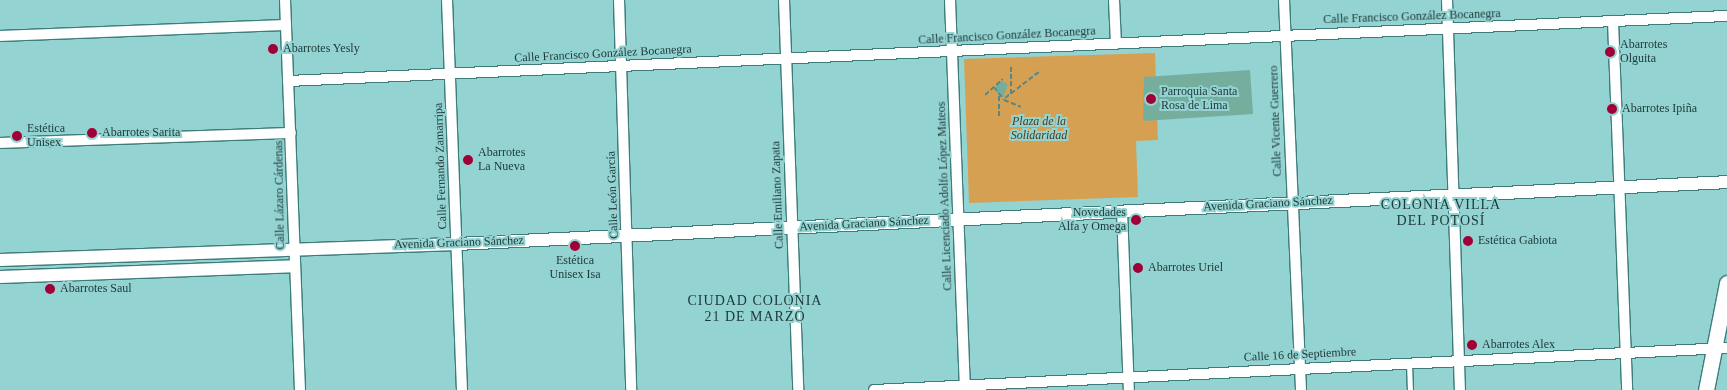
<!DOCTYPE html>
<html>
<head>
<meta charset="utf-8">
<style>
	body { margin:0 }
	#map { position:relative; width:1727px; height:390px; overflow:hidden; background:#93d3d2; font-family:"Times New Roman",serif }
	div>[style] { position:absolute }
	.green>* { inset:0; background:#d6a053 }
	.building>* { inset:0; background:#75ae9d }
	.path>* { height:2px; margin-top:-1px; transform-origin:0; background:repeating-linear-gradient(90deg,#598786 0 5px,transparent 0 7.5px) }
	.roads { filter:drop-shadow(1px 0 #3d7c7b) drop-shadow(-1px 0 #3d7c7b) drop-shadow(0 1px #3d7c7b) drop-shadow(0 -1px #3d7c7b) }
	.service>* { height:5px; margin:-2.5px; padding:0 2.5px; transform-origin:2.5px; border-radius:2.5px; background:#fff }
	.minor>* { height:10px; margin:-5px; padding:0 5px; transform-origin:5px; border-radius:5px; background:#fff }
	.tertiary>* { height:12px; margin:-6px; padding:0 6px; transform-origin:6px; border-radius:6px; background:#fff }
	.secondary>* { height:15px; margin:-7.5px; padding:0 7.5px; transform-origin:7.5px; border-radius:7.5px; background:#fff }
	.dots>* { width:14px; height:14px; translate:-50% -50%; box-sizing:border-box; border:2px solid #93d3d2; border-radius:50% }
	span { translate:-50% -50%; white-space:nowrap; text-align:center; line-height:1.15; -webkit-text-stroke:4px #93d3d2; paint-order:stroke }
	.street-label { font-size:12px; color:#1d3737 }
	.poi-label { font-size:12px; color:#1d3737 }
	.left { translate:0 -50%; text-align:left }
	.right { translate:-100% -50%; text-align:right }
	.park-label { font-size:12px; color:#503815; font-style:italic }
	.neighbourhood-label { font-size:14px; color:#1d3737; letter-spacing:1px }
</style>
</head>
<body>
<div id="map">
	<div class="green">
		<i style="clip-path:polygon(1155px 53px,1158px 140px,1136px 141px,1138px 197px,969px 203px,964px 59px)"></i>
	</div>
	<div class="building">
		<i style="clip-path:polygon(1250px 70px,1253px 114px,1143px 121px,1144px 77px)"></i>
		<i style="clip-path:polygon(1001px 81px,1008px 84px,1003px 98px,996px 92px,996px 85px)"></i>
	</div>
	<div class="path">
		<i style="left:994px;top:87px;width:16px;rotate:52deg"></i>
		<i style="left:1004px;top:100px;width:18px;rotate:22deg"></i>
		<i style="left:1011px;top:94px;width:28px;rotate:-90deg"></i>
		<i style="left:985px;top:95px;width:24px;rotate:-42deg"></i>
		<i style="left:999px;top:96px;width:23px;rotate:90deg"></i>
		<i style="left:1005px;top:98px;width:44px;rotate:-37.6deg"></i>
	</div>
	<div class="roads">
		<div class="service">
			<i style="left:1409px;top:363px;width:27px;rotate:88deg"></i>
		</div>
		<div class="minor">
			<i style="left:285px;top:0;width:390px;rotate:87.8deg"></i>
			<i style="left:447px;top:0;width:390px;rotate:87.8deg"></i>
			<i style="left:619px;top:0;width:390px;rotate:88.2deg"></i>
			<i style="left:784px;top:0;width:390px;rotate:87.9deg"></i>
			<i style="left:950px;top:0;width:390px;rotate:87.8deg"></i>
			<i style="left:1114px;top:0;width:44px;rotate:87.4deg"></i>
			<i style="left:1284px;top:0;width:390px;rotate:87.5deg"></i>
			<i style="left:1447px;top:0;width:390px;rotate:88.1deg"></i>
			<i style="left:1613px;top:21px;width:369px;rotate:87.8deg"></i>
			<i style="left:0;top:36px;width:286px;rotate:-2.2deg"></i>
			<i style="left:288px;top:81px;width:1440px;rotate:-2.59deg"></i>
			<i style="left:0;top:143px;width:291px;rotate:-2deg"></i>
			<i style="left:1122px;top:211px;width:179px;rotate:87.8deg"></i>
			<i style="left:874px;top:390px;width:854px;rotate:-2.82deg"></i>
		</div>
		<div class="tertiary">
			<i style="left:0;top:260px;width:457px;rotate:-2deg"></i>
			<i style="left:457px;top:244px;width:1272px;rotate:-2.79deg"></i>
			<i style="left:0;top:277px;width:294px;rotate:-2.1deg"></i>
		</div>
		<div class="secondary">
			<i style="left:1706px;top:390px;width:109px;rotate:-78.9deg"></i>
		</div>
	</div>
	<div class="dots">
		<i style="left:273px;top:49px;background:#a10036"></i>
		<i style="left:1610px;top:52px;background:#a10036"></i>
		<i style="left:1151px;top:99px;background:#a10036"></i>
		<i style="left:1612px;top:109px;background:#a10036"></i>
		<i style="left:92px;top:133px;background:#a10036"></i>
		<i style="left:17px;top:136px;background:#a10036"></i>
		<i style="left:468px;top:160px;background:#a10036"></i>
		<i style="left:1136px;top:220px;background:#a10036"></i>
		<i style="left:1468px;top:241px;background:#a10036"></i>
		<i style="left:575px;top:246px;background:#a10036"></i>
		<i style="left:1138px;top:268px;background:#a10036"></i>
		<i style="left:50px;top:289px;background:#a10036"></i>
		<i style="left:1472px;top:345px;background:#a10036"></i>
	</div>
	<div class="street-label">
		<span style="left:1412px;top:17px;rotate:-2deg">Calle Francisco González Bocanegra</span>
		<span style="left:1007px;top:36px;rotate:-3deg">Calle Francisco González Bocanegra</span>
		<span style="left:603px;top:54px;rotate:-3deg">Calle Francisco González Bocanegra</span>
		<span style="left:1276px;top:121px;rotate:-92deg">Calle Vicente Guerrero</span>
		<span style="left:441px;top:166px;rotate:-92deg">Calle Fernando Zamarripa</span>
		<span style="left:280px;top:195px;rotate:-91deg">Calle Lázaro Cárdenas</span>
		<span style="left:613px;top:195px;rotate:-92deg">Calle León García</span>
		<span style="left:778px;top:195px;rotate:-92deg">Calle Emiliano Zapata</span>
		<span style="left:945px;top:196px;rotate:-92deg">Calle Licenciado Adolfo López Mateos</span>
		<span style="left:1268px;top:204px;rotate:-3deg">Avenida Graciano Sánchez</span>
		<span style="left:864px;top:224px;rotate:-3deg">Avenida Graciano Sánchez</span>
		<span style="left:459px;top:243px;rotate:-2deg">Avenida Graciano Sánchez</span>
		<span style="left:1300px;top:355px;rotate:-3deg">Calle 16 de Septiembre</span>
	</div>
	<div class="poi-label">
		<span class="left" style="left:1620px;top:52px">Abarrotes<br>Olguita</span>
		<span class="left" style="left:283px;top:49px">Abarrotes Yesly</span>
		<span class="left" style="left:1161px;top:99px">Parroquia Santa<br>Rosa de Lima</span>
		<span class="left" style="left:1622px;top:109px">Abarrotes Ipiña</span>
		<span class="left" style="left:27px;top:136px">Estética<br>Unisex</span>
		<span class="left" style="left:102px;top:133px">Abarrotes Sarita</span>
		<span class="left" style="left:478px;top:160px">Abarrotes<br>La Nueva</span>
		<span class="right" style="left:1126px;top:220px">Novedades<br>Alfa y Omega</span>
		<span class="left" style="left:1478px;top:241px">Estética Gabiota</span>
		<span style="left:575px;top:268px">Estética<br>Unisex Isa</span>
		<span class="left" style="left:1148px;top:268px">Abarrotes Uriel</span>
		<span class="left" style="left:60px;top:289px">Abarrotes Saul</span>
		<span class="left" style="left:1482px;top:345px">Abarrotes Alex</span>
	</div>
	<div class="park-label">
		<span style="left:1039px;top:129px">Plaza de la<br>Solidaridad</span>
	</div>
	<div class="neighbourhood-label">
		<span style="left:1441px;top:213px">COLONIA VILLA<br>DEL POTOSÍ</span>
		<span style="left:755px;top:309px">CIUDAD COLONIA<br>21 DE MARZO</span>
	</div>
</div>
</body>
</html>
